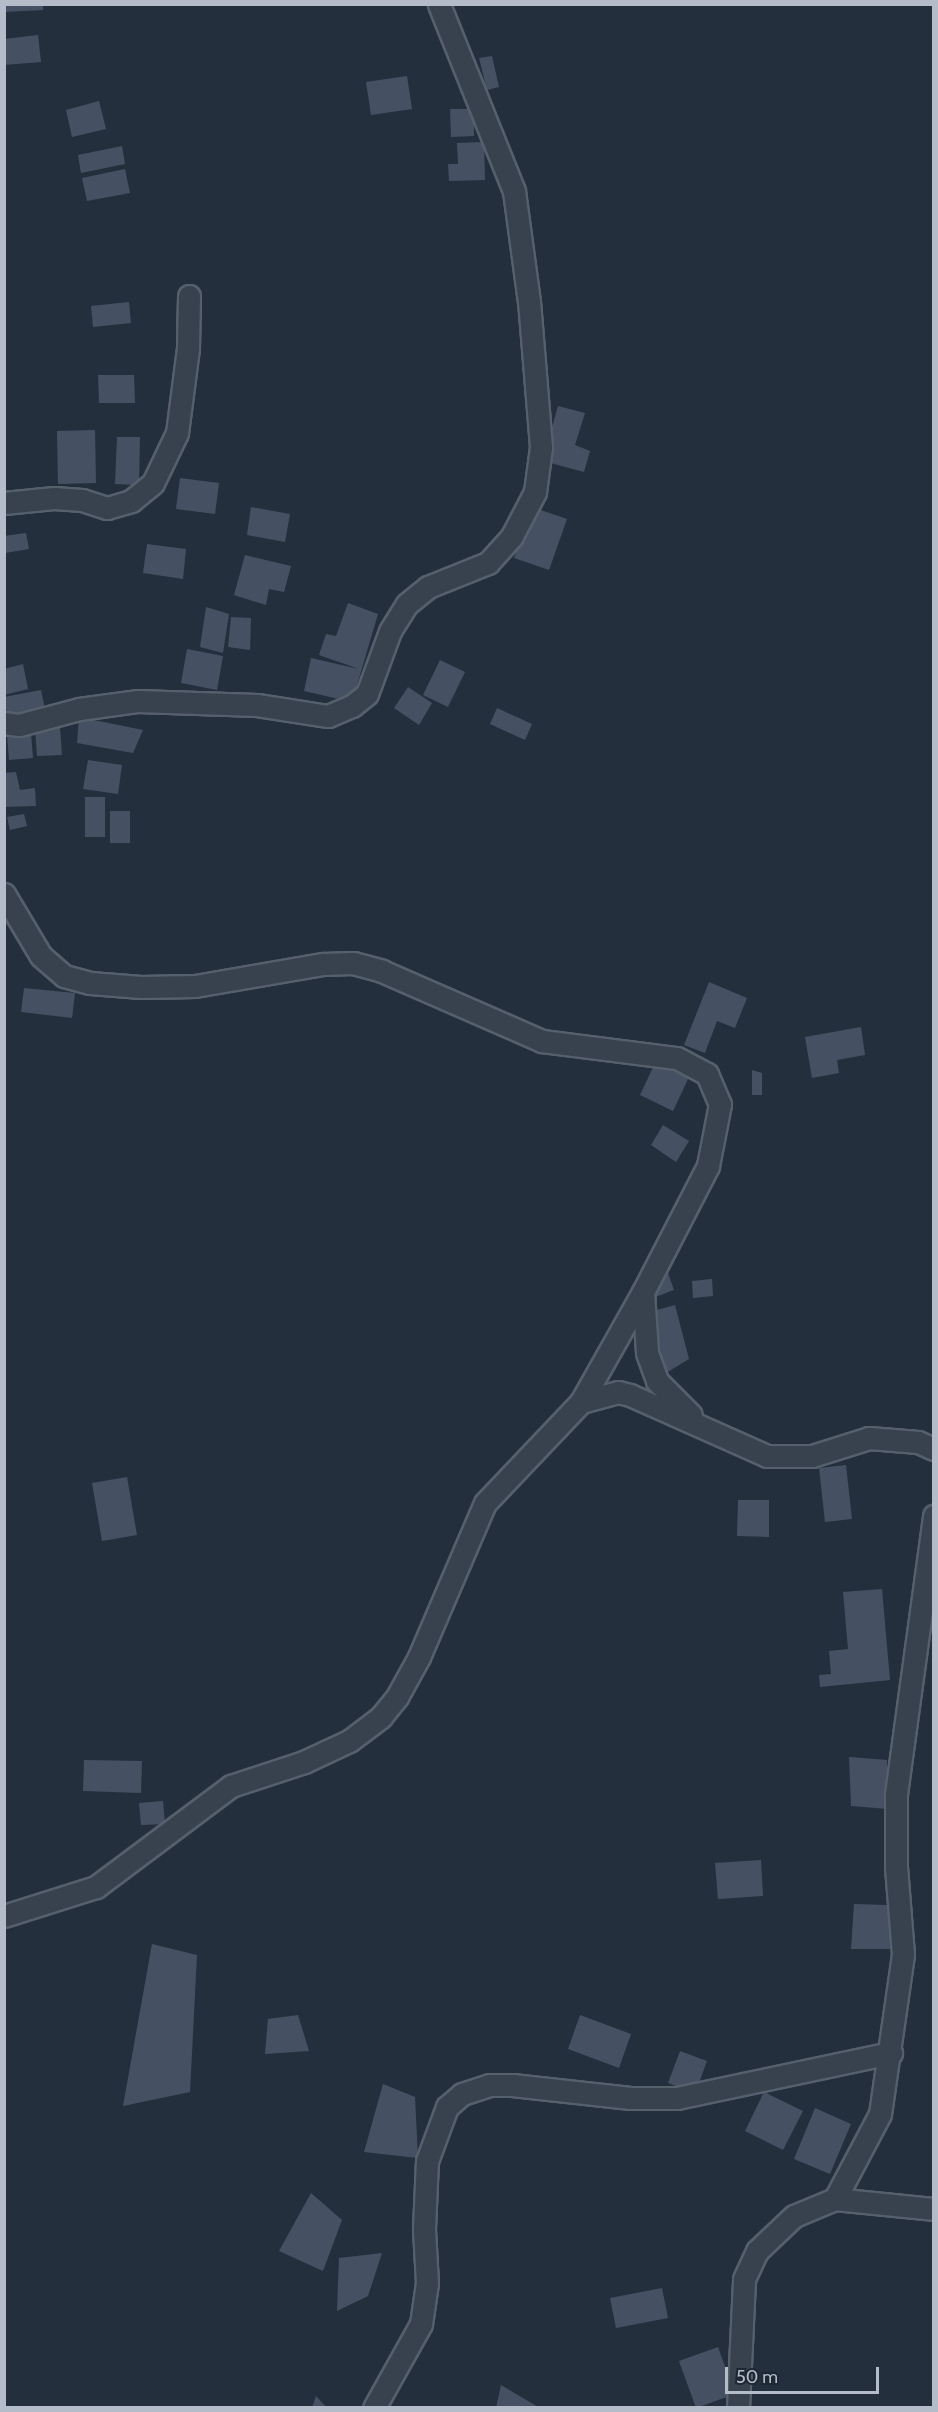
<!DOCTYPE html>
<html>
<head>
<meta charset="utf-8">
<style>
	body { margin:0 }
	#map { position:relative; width:938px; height:2412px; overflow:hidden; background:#242f3e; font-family:Cabin,sans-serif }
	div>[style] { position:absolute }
	.building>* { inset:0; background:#455162 }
	.roads { filter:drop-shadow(2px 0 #565f6c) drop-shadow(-2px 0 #565f6c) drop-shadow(0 2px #565f6c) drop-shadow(0 -2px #565f6c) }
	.minor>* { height:21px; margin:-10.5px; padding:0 10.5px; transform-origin:10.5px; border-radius:10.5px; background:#38414e }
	span { translate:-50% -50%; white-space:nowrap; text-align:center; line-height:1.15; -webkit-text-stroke:5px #1d2633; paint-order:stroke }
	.frame { position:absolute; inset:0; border:6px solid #b4bcc9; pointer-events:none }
	.scale { position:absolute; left:725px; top:2367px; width:154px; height:27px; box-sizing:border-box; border:3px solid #b4bcc9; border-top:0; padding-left:8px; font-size:18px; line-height:21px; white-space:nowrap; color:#b4bcc9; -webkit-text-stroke:4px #1d2633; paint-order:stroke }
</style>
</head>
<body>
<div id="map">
	<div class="building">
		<i style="clip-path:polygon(4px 4px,43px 4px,43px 10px,4px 12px)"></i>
		<i style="clip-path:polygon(38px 35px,41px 62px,4px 65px,4px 39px)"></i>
		<i style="clip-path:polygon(492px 56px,499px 87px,487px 90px,479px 58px)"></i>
		<i style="clip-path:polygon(407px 76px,412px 109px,371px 115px,366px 82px)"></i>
		<i style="clip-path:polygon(99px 101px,106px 129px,72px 137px,66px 110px)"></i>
		<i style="clip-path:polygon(450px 109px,474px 109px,474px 136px,451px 137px)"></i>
		<i style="clip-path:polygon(484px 142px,485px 180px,449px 181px,448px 164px,458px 164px,457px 143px)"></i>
		<i style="clip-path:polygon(122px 146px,125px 164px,81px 173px,78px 155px)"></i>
		<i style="clip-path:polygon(125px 169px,130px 193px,87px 201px,82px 178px)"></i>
		<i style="clip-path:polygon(129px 302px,131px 323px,93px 327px,91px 306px)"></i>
		<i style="clip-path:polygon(98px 375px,134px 375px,135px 403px,99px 403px)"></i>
		<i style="clip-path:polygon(558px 406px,585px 413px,575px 445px,590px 451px,584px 472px,543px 461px)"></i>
		<i style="clip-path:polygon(95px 430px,96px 483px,58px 484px,57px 431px)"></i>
		<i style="clip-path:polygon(117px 437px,140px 437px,139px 485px,115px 484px)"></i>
		<i style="clip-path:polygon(180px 478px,219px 483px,215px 514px,176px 509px)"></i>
		<i style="clip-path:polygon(251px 507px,290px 514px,285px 542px,247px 535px)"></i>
		<i style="clip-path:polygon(532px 507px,567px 519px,549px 570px,514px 558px)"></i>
		<i style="clip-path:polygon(26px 533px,29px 549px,5px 553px,4px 536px)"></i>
		<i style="clip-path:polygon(147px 544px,186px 549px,183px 579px,143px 573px)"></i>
		<i style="clip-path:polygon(245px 555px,291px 566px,284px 592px,269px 589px,266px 605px,234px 595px)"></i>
		<i style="clip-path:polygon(348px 603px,378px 614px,352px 702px,304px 691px,311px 658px,359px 669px,319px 655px,326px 634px,336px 636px)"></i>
		<i style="clip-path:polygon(206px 607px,229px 614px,223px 653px,200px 647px)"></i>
		<i style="clip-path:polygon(231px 617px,251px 618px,250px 650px,228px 647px)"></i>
		<i style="clip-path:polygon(187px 649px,223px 656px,217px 690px,181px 683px)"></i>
		<i style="clip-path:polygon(440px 660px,465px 672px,448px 707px,423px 695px)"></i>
		<i style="clip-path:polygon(23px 664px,28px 689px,4px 695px,4px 669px)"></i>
		<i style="clip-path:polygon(408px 687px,432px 703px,419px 725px,394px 708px)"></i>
		<i style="clip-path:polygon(41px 690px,46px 714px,8px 719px,4px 697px)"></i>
		<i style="clip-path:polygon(497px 708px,532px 724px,525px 740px,490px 724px)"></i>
		<i style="clip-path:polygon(79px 717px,143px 730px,133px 753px,77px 743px)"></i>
		<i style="clip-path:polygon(60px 726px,62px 755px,37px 756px,35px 728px)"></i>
		<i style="clip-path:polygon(31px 733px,33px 758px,9px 760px,7px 735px)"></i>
		<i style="clip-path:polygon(88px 760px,122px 765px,118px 794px,83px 789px)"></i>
		<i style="clip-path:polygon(16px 772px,20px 790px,35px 788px,36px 806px,4px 807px,4px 773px)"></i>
		<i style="clip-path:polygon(85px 797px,105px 797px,105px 837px,85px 837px)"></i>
		<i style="clip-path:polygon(110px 811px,130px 811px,130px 843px,110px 843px)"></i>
		<i style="clip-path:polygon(24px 814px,27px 826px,10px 830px,7px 817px)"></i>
		<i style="clip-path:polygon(709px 982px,747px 998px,735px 1028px,717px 1021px,705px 1053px,684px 1045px)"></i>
		<i style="clip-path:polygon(24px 988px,75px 993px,72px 1018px,21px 1012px)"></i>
		<i style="clip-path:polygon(861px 1027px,865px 1055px,837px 1060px,839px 1073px,812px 1078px,805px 1037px)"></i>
		<i style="clip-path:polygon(656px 1061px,689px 1077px,673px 1111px,640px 1095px)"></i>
		<i style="clip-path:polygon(752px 1070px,762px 1073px,762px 1095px,752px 1095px)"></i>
		<i style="clip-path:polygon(663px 1125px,689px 1141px,676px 1162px,651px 1145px)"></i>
		<i style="clip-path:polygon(668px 1273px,674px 1290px,653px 1298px,655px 1277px)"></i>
		<i style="clip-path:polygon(712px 1279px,713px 1296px,693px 1298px,692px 1281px)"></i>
		<i style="clip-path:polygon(675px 1305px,689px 1359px,666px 1373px,650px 1312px)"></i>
		<i style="clip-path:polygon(846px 1465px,852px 1519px,825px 1522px,819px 1468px)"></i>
		<i style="clip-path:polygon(127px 1477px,137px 1535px,102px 1541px,92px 1483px)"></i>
		<i style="clip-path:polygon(738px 1500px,769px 1500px,769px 1537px,737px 1536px)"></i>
		<i style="clip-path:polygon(882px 1589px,890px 1680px,820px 1687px,819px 1675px,831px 1674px,829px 1651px,848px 1649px,843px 1592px)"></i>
		<i style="clip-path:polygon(849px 1757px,887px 1760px,888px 1809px,851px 1806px)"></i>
		<i style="clip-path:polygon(84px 1760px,142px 1761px,141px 1793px,83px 1791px)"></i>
		<i style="clip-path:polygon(163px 1801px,165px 1824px,141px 1825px,139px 1803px)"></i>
		<i style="clip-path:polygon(761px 1860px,763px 1896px,718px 1899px,715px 1863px)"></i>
		<i style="clip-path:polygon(854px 1904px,887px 1905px,891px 1949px,851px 1949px)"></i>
		<i style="clip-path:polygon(152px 1944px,197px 1955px,190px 2092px,123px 2106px)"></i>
		<i style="clip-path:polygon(298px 2015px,309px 2051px,265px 2054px,268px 2019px)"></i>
		<i style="clip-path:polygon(580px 2015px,631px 2034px,619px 2068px,568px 2049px)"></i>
		<i style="clip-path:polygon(680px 2051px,707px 2061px,695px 2094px,668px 2083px)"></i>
		<i style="clip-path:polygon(383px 2084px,415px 2097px,418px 2158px,364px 2152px)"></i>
		<i style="clip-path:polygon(764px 2092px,803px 2111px,783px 2150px,745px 2131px)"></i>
		<i style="clip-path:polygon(815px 2108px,851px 2124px,830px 2174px,794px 2159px)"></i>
		<i style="clip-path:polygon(311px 2193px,342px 2220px,323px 2271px,279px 2251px)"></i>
		<i style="clip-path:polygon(382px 2253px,368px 2296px,337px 2311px,339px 2258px)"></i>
		<i style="clip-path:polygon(662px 2288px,668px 2318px,616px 2328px,610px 2298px)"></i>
		<i style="clip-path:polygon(718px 2347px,735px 2394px,696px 2408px,679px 2361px)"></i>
		<i style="clip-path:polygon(501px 2385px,540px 2408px,496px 2408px)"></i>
		<i style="clip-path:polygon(316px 2396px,327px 2408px,312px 2408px)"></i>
	</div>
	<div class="roads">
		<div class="minor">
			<i style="left:4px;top:503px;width:50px;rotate:-5.7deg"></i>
			<i style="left:54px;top:498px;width:28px;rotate:4deg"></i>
			<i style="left:82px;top:500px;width:26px;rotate:18deg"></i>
			<i style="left:107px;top:508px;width:25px;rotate:-16deg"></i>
			<i style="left:131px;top:501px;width:28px;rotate:-39deg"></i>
			<i style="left:153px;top:483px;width:55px;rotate:-64.4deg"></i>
			<i style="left:177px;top:433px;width:86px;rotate:-82.6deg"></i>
			<i style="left:188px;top:348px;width:52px;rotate:-88.9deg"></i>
			<i style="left:4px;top:723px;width:15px;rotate:8deg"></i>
			<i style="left:19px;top:725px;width:62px;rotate:-14.9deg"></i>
			<i style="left:79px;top:709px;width:60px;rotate:-7.7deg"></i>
			<i style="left:138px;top:701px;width:119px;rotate:1.9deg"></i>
			<i style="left:257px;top:705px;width:72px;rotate:8.8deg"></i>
			<i style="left:328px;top:716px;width:26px;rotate:-23deg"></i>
			<i style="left:352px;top:706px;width:19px;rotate:-39deg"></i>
			<i style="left:367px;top:694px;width:67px;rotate:-69.9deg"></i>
			<i style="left:390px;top:631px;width:32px;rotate:-58deg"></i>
			<i style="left:407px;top:604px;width:27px;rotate:-39deg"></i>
			<i style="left:428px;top:587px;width:65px;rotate:-21.8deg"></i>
			<i style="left:488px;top:563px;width:36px;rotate:-48deg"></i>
			<i style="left:512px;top:536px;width:50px;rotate:-62.4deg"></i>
			<i style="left:535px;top:492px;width:45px;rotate:-82.4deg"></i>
			<i style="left:541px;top:447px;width:145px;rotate:-94.7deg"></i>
			<i style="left:529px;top:302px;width:112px;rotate:-97.7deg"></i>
			<i style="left:514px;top:191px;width:201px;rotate:-111.9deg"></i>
			<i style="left:4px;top:894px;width:72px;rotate:59.2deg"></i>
			<i style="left:41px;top:956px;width:30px;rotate:41deg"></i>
			<i style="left:64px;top:976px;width:27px;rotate:15deg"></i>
			<i style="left:90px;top:983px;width:51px;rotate:4.5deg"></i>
			<i style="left:141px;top:987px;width:54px;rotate:-1.1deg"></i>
			<i style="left:195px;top:986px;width:130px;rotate:-9.8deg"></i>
			<i style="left:323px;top:964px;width:30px;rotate:-2deg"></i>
			<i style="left:353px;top:963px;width:30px;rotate:15deg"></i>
			<i style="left:382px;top:971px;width:175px;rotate:23.6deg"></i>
			<i style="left:542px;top:1041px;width:136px;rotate:7.2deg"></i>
			<i style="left:677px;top:1058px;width:34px;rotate:28deg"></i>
			<i style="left:707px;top:1074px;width:33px;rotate:67deg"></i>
			<i style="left:720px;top:1104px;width:63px;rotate:101deg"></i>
			<i style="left:708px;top:1166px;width:142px;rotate:117.3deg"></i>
			<i style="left:643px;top:1292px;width:126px;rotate:119.4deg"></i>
			<i style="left:581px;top:1402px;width:139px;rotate:133.5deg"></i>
			<i style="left:485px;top:1503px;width:168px;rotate:113.2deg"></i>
			<i style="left:419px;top:1657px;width:46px;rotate:118.8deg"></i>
			<i style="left:397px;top:1697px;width:26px;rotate:129deg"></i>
			<i style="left:381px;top:1717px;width:40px;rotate:143deg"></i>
			<i style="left:349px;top:1741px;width:50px;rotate:155deg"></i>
			<i style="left:304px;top:1762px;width:77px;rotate:161.8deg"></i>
			<i style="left:231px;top:1786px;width:169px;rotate:143.2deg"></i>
			<i style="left:96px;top:1887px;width:96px;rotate:162.5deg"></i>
			<i style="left:643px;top:1292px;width:61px;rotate:86.2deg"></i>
			<i style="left:647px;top:1353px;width:30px;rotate:70deg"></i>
			<i style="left:657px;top:1381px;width:48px;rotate:45deg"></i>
			<i style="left:581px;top:1402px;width:38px;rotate:-15deg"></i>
			<i style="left:618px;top:1392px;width:12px;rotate:14deg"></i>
			<i style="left:630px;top:1395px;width:150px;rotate:24deg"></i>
			<i style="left:767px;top:1456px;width:45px"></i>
			<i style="left:812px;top:1456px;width:60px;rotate:-17.5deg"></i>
			<i style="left:869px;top:1438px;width:49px;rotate:4.7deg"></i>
			<i style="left:918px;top:1442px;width:17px;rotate:24deg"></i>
			<i style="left:835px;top:2199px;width:100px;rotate:5.8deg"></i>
			<i style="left:374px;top:2408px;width:96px;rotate:-60.8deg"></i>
			<i style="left:421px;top:2324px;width:41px;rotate:-81.7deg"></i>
			<i style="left:427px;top:2283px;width:54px;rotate:-93.2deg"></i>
			<i style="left:424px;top:2229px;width:68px;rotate:-87.5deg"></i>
			<i style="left:427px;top:2161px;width:58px;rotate:-69.7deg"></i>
			<i style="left:447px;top:2107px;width:20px;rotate:-41deg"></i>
			<i style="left:462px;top:2094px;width:29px;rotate:-18deg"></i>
			<i style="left:490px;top:2085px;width:22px"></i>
			<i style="left:512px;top:2085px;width:119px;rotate:6.3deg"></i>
			<i style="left:630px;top:2098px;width:47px"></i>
			<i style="left:677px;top:2098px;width:219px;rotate:-11.9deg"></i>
			<i style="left:738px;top:2408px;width:129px;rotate:-87.3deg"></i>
			<i style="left:744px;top:2279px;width:31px;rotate:-65deg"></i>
			<i style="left:757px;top:2251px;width:51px;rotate:-43.4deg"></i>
			<i style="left:794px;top:2216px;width:44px;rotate:-22.5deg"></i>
			<i style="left:835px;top:2199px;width:96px;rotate:-62.1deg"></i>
			<i style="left:880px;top:2114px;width:162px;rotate:-81.8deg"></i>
			<i style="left:903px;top:1954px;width:87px;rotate:-94.6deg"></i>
			<i style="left:896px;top:1867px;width:73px;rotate:-90deg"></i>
			<i style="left:896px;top:1794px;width:281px;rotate:-82.2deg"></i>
		</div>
	</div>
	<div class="frame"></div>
	<div class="scale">50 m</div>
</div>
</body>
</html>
